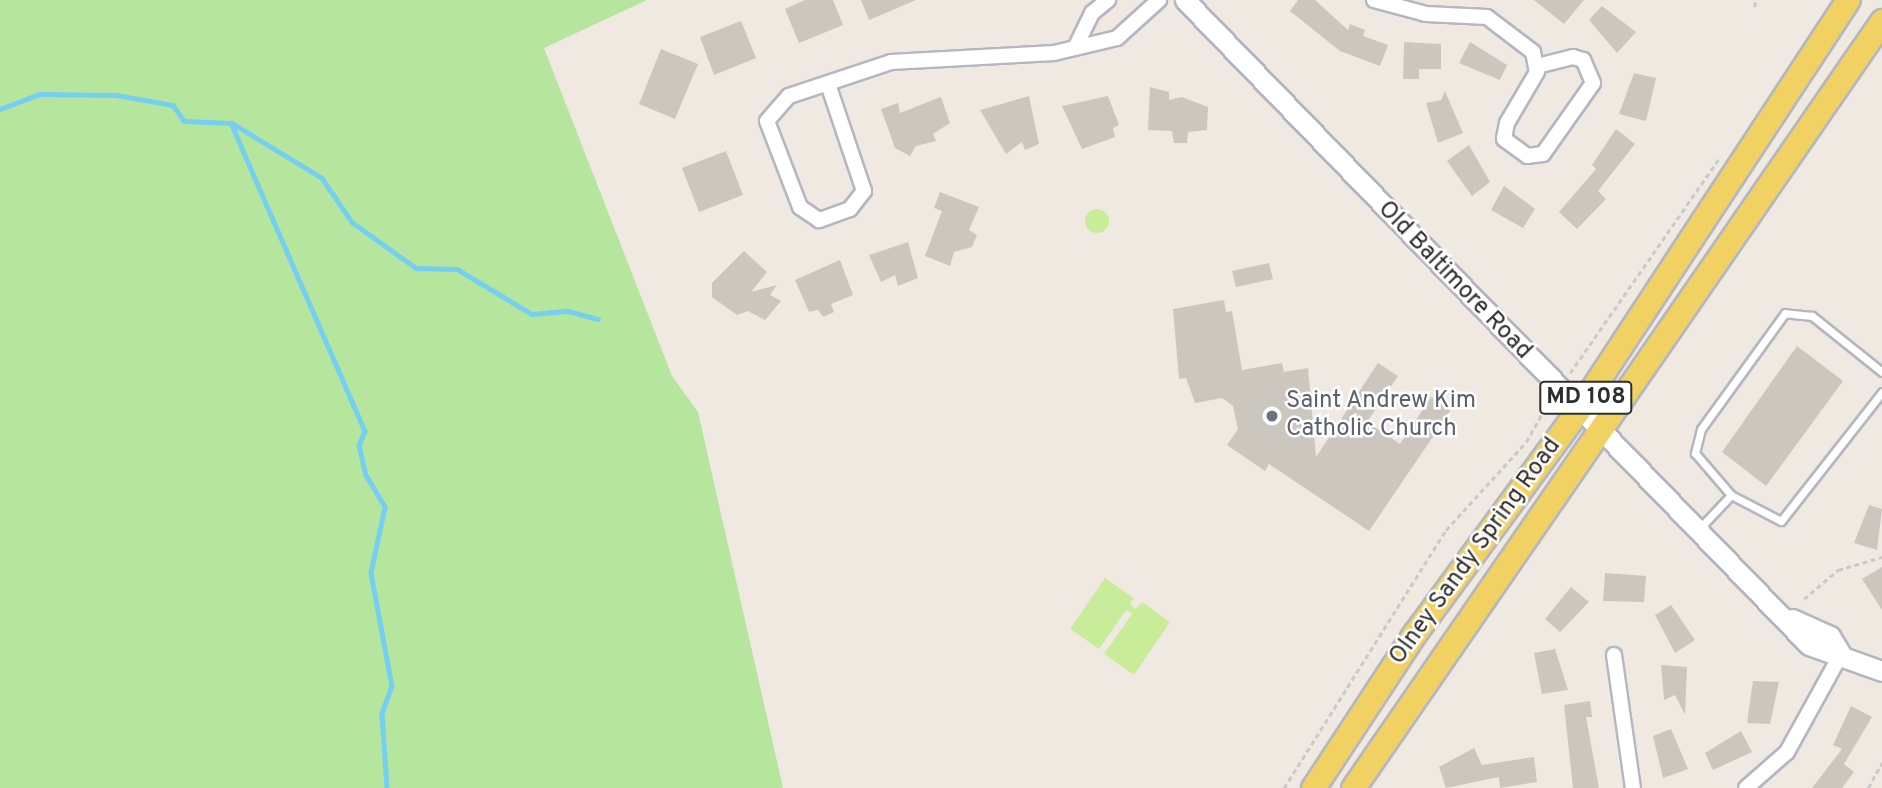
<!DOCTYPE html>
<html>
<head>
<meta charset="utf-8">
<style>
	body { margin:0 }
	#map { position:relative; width:1882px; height:788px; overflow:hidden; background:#efe9e1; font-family:Overpass,sans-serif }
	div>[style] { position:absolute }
	.green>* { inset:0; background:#b6e59e }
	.pitch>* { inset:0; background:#c9ec9a }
	.round { border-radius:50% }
	.stream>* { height:4.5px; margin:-2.25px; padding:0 2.25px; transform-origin:2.25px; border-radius:2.25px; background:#75cff0 }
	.building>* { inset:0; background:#cbc7bf }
	.path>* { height:2.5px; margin-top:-1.25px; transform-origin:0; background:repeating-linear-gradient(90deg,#c9c9c9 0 5px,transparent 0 8.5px) }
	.roads { filter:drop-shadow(2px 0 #b4b7c1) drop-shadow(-2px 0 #b4b7c1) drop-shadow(0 2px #b4b7c1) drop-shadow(0 -2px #b4b7c1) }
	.service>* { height:7px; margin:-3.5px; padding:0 3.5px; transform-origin:3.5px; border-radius:3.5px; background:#fff }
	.minor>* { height:14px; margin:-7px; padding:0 7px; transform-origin:7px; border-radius:7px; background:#fff }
	.tertiary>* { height:19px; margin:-9.5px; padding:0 9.5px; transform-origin:9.5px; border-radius:9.5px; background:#fff }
	.primary>* { height:23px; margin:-11.5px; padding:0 11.5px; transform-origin:11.5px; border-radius:11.5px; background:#f2d163 }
	.dots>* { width:19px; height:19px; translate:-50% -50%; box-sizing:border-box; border:4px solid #fff; border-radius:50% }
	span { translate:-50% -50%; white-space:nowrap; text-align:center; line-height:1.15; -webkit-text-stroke:5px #fff; paint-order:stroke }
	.shield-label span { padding:2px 5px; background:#fff; border:2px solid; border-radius:5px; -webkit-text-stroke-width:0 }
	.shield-label { font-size:23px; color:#2e2e2e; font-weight:700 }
	.street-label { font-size:24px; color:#2e2e2e }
	.worship-label { font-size:24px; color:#5b616d }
	.left { translate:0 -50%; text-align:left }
</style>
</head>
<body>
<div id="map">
	<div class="green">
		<i style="clip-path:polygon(0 0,647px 0,544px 48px,672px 376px,698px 412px,783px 788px,0 788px)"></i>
	</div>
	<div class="pitch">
		<i class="round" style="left:1085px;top:209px;width:24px;height:24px"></i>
		<i style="clip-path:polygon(1105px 578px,1134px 598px,1130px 604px,1136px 609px,1142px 602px,1170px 622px,1134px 675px,1104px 654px,1132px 614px,1126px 610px,1099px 649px,1070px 629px)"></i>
	</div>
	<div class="stream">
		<i style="left:0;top:109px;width:43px;rotate:-20.6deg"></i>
		<i style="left:40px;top:94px;width:76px;rotate:0.8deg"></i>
		<i style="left:116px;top:95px;width:58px;rotate:10deg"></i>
		<i style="left:173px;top:105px;width:19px;rotate:55deg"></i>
		<i style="left:184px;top:121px;width:47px;rotate:2.4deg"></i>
		<i style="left:231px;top:123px;width:336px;rotate:66.5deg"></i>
		<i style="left:365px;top:431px;width:15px;rotate:113deg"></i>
		<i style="left:359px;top:445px;width:31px;rotate:77deg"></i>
		<i style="left:366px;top:475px;width:37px;rotate:59deg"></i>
		<i style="left:385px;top:507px;width:67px;rotate:102deg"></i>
		<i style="left:371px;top:573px;width:115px;rotate:79.5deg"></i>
		<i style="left:392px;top:686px;width:30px;rotate:110deg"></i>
		<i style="left:382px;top:714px;width:74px;rotate:86.1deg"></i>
		<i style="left:232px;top:123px;width:105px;rotate:31.4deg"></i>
		<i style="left:322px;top:178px;width:53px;rotate:55.7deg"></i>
		<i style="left:352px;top:222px;width:79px;rotate:35.7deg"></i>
		<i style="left:416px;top:268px;width:41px;rotate:1.4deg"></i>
		<i style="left:457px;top:269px;width:87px;rotate:31deg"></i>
		<i style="left:532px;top:314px;width:36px;rotate:-5deg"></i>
		<i style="left:568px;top:311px;width:31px;rotate:15deg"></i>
	</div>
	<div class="building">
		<i style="clip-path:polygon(805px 0,833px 0,843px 25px,799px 43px,785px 9px)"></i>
		<i style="clip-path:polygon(861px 0,916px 0,869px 20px)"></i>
		<i style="clip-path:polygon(1298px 0,1315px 0,1348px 30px,1350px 24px,1365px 30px,1363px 36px,1388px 45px,1380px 66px,1340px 51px,1290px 11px)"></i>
		<i style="clip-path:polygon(1534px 0,1584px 0,1564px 24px)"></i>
		<i style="clip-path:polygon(1602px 6px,1636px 32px,1617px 53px,1589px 20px)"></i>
		<i style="clip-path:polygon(741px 21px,756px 58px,714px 75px,700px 37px)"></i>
		<i style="clip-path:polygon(1404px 42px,1441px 44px,1441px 69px,1419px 69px,1419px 79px,1403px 79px)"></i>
		<i style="clip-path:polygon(1470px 42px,1507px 65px,1500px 80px,1459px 63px)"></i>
		<i style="clip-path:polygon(661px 49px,698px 64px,675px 119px,639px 104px)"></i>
		<i style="clip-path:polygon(1634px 73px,1656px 78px,1646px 121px,1619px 114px)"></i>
		<i style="clip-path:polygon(1150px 87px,1169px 92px,1169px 100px,1182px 97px,1208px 107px,1207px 130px,1188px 132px,1187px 143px,1174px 143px,1172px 131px,1148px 130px)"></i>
		<i style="clip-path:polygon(1445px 91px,1463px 133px,1438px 143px,1426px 103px,1441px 100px)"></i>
		<i style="clip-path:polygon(1029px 96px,1039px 144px,1025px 150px,1022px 142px,1006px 154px,980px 110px)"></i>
		<i style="clip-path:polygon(1108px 96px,1119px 125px,1113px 128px,1115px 137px,1082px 149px,1062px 106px)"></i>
		<i style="clip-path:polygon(941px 97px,950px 123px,933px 134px,936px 141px,916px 146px,910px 156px,895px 148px,881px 109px,898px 103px,900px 113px)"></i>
		<i style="clip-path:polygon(1616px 129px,1635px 144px,1598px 191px,1606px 199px,1577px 229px,1559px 212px,1596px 169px,1592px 165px)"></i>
		<i style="clip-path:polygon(1469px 145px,1490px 182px,1472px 196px,1447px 161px)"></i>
		<i style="clip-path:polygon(726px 151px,743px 195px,699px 212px,682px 168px)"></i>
		<i style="clip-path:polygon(1504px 186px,1535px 209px,1523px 228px,1491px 210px)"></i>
		<i style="clip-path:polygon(940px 192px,979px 207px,969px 230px,977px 235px,972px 247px,954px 252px,950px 266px,925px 256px,942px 211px,934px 208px)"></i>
		<i style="clip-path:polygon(908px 242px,918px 278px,898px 286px,895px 275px,881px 282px,869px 255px)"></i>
		<i style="clip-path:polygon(744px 251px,767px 272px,751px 292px,777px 285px,770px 295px,781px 301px,765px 320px,748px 311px,737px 315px,712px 297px,712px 283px)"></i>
		<i style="clip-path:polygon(840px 260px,853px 295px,831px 304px,834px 312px,823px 317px,818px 310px,809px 312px,795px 280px)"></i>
		<i style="clip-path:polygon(1269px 263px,1273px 279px,1236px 287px,1232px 271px)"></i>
		<i style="clip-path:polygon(1224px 300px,1226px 312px,1232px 311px,1242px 370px,1282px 363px,1284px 372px,1308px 368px,1316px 457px,1378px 363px,1398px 376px,1367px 422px,1400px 444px,1431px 397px,1451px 410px,1369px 531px,1269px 464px,1265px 471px,1227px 445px,1238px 429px,1233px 406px,1222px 398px,1195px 403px,1186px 378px,1179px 379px,1173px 309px)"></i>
		<i style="clip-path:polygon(1797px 346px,1843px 381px,1766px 486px,1722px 452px)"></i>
		<i style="clip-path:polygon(1869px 505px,1882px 509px,1877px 550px,1854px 543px)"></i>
		<i style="clip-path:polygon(1882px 567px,1882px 610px,1862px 579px)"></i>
		<i style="clip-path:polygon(1605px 573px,1646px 576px,1644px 602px,1603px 601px)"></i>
		<i style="clip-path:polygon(1571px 587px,1589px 602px,1560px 632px,1545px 619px)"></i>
		<i style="clip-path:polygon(1671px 605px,1695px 640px,1675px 653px,1655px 615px)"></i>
		<i style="clip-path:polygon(1555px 649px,1568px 690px,1542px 694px,1534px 653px)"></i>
		<i style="clip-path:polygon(1661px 665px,1687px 667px,1685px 715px,1675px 695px,1664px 700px)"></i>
		<i style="clip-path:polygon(1753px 681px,1779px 682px,1770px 724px,1747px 723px)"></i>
		<i style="clip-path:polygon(1590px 701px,1592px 717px,1586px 717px,1599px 788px,1573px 788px,1564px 705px)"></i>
		<i style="clip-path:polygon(1851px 706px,1872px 717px,1844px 764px,1854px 772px,1842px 788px,1812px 788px,1842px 749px,1833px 745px)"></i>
		<i style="clip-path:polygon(1671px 729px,1688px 769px,1663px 778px,1653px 736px)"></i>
		<i style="clip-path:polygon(1741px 731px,1752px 752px,1713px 770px,1705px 753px)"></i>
		<i style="clip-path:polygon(1474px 748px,1482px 765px,1534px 757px,1537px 782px,1500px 788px,1499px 777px,1446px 788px,1439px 767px)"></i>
	</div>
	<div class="path">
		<i style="left:1754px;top:7px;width:7px;rotate:-74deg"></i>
		<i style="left:1570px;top:373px;width:263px;rotate:-55.2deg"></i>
		<i style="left:1804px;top:599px;width:45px;rotate:-40.5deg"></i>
		<i style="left:1838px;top:570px;width:46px;rotate:-16.5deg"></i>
		<i style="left:1284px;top:788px;width:305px;rotate:-57.9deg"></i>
		<i style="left:1446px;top:530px;width:119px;rotate:-47.7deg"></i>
		<i style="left:1526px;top:442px;width:48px;rotate:-60.3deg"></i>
		<i style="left:1868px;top:788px;width:29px;rotate:-61deg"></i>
	</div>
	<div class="roads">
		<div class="service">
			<i style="left:1882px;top:372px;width:90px;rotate:-141.3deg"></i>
			<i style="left:1812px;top:316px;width:27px;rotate:-174deg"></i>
			<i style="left:1785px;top:313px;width:143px;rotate:125.9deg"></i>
			<i style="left:1701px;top:429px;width:25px;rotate:104deg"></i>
			<i style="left:1695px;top:453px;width:55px;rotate:49.4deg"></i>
			<i style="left:1731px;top:495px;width:56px;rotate:27.5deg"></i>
			<i style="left:1781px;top:521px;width:164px;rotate:-51.9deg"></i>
			<i style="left:1698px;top:530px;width:48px;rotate:-46.7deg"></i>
		</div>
		<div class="minor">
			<i style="left:1374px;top:0;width:54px;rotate:15.1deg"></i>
			<i style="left:1426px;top:14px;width:61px;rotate:2.8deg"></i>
			<i style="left:1487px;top:17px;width:58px;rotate:37.3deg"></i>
			<i style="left:1533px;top:52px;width:20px;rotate:79deg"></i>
			<i style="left:1537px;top:72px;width:59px;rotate:120.5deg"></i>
			<i style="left:1507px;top:123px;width:16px;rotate:101deg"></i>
			<i style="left:1504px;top:139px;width:29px;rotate:36deg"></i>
			<i style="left:1527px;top:156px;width:16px;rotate:-7deg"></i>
			<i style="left:1543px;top:154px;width:87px;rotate:-54.8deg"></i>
			<i style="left:1593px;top:83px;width:25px;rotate:-113deg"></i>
			<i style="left:1583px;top:60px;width:10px;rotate:-163deg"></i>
			<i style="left:1573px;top:57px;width:38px;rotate:166deg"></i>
			<i style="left:1075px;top:48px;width:39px;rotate:-64deg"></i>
			<i style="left:1092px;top:13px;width:21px;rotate:-39deg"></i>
			<i style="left:829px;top:87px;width:110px;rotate:71.4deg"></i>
			<i style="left:864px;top:191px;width:23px;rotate:128deg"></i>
			<i style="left:850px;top:209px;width:33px;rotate:160deg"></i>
			<i style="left:819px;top:220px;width:23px;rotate:-146deg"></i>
			<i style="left:800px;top:207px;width:92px;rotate:-111deg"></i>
			<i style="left:767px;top:121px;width:33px;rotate:-49deg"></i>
			<i style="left:789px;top:96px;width:108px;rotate:-18.4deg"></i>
			<i style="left:891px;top:62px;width:163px;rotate:-3.2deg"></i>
			<i style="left:1054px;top:53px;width:65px;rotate:-13.4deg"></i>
			<i style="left:1117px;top:38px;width:57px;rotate:-42.1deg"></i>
			<i style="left:1614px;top:655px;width:134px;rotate:81.9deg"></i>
			<i style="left:1746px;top:788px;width:55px;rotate:-41.3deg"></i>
			<i style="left:1787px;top:752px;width:112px;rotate:-61.1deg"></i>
		</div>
		<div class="tertiary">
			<i style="left:1185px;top:0;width:897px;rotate:45.95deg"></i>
			<i style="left:1809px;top:645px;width:77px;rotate:19.6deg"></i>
			<i style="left:1792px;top:619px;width:42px;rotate:24.1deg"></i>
			<i style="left:1830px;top:636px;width:21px;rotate:59deg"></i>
		</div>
		<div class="primary">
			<i style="left:1313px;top:788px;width:186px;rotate:-56.7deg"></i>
			<i style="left:1415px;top:633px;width:274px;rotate:-53.8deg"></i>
			<i style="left:1577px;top:412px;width:493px;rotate:-56.7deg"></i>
			<i style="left:1353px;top:788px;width:932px;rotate:-55.41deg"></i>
		</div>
	</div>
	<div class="dots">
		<i style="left:1272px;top:416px;background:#6b7280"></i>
	</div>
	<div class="shield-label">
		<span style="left:1586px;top:398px">MD 108</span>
	</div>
	<div class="street-label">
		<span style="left:1454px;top:281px;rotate:46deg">Old Baltimore Road</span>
		<span style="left:1476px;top:552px;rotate:-54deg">Olney Sandy Spring Road</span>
	</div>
	<div class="worship-label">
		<span class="left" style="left:1286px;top:416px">Saint Andrew Kim<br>Catholic Church</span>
	</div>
</div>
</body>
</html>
